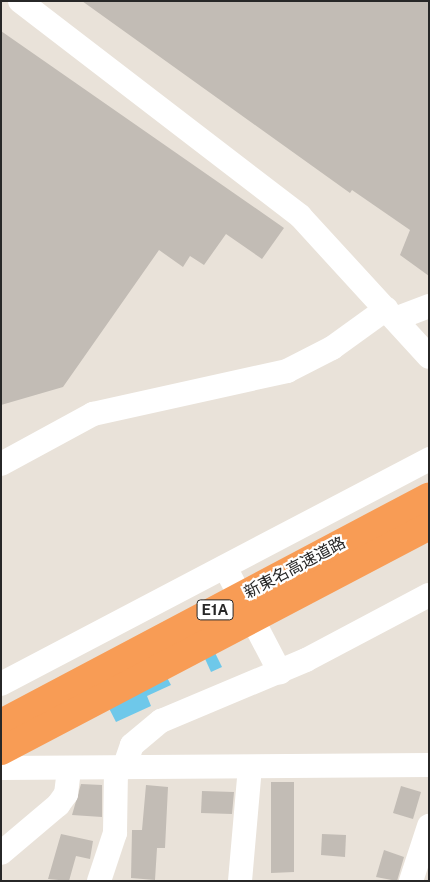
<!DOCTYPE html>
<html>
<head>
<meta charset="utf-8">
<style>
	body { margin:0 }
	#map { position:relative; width:430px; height:882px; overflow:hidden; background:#e9e2d9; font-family:"Public Sans","Noto Sans JP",sans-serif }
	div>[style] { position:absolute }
	.water>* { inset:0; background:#6ec8ea }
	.building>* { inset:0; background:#c2bcb5 }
	.minor>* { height:24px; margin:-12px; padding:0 12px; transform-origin:12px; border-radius:12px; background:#fff }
	.highway>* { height:28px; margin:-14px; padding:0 14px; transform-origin:14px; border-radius:14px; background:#f89c55 }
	span { translate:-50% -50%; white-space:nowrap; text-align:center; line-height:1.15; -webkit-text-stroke:4.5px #fff; paint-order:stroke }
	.shield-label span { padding:1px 4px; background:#fff; border:1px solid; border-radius:4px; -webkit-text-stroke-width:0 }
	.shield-label { font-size:15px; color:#272727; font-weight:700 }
	.street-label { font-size:16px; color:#272727 }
	.frame { position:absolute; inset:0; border:2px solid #272727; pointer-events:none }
</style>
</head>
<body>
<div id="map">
	<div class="water">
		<i style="clip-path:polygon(193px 608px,222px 667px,211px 672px,197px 641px)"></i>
		<i style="clip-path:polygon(144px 634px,171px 685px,147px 696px,151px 706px,116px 722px,87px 665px)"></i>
	</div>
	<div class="building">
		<i style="clip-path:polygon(82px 1px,429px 1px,429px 276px,400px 255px,410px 230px,352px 190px,350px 193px)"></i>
		<i style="clip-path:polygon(1px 31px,284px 228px,262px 259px,226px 234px,204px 265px,190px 256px,183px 267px,159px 250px,63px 387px,1px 405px)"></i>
		<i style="clip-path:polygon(271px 782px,294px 782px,294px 872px,271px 873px)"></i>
		<i style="clip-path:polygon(81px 784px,102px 785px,102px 817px,72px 815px)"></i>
		<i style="clip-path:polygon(146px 785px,168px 787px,165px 848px,157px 848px,155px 880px,131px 878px,132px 830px,142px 830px)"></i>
		<i style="clip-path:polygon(401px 786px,421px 792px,413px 819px,393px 813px)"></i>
		<i style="clip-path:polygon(202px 791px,234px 792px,232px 814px,201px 813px)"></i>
		<i style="clip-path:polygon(61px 834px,93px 841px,90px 859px,76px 856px,69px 881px,48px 879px)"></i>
		<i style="clip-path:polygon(322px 834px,346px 835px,345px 857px,321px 855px)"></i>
		<i style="clip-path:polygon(384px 850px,404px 857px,397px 881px,376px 877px)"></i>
	</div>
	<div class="minor">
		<i style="left:20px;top:1px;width:353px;rotate:37.5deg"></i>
		<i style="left:300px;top:216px;width:191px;rotate:47.5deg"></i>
		<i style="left:395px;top:319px;width:36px;rotate:-21deg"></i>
		<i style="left:1px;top:464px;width:105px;rotate:-28.5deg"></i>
		<i style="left:93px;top:414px;width:199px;rotate:-12.5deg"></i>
		<i style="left:287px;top:371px;width:51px;rotate:-27.1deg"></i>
		<i style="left:332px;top:348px;width:67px;rotate:-35.8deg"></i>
		<i style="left:225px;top:567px;width:119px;rotate:62.4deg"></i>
		<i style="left:1px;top:684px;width:484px;rotate:-27.7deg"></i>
		<i style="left:1px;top:768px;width:428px;rotate:-0.4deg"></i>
		<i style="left:124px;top:768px;width:24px;rotate:-71deg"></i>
		<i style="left:132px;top:745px;width:38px;rotate:-40deg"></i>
		<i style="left:161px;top:721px;width:157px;rotate:-22.8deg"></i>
		<i style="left:306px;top:660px;width:139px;rotate:-27.9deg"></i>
		<i style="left:1px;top:853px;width:75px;rotate:-40.1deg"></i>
		<i style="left:58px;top:805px;width:14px;rotate:-54deg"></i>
		<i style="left:66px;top:794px;width:26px;rotate:-83deg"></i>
		<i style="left:99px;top:881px;width:51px;rotate:-71.6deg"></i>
		<i style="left:115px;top:833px;width:65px;rotate:-89.1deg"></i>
		<i style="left:240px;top:881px;width:114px;rotate:-85deg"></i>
		<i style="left:411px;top:881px;width:58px;rotate:-71.9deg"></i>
	</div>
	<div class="highway">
		<i style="left:1px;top:723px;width:484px;rotate:-27.9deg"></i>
		<i style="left:1px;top:751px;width:484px;rotate:-27.7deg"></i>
	</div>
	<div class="shield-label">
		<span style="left:215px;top:610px">E1A</span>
	</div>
	<div class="street-label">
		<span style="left:295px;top:568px;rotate:-28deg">新東名高速道路</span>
	</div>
	<div class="frame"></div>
</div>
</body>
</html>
